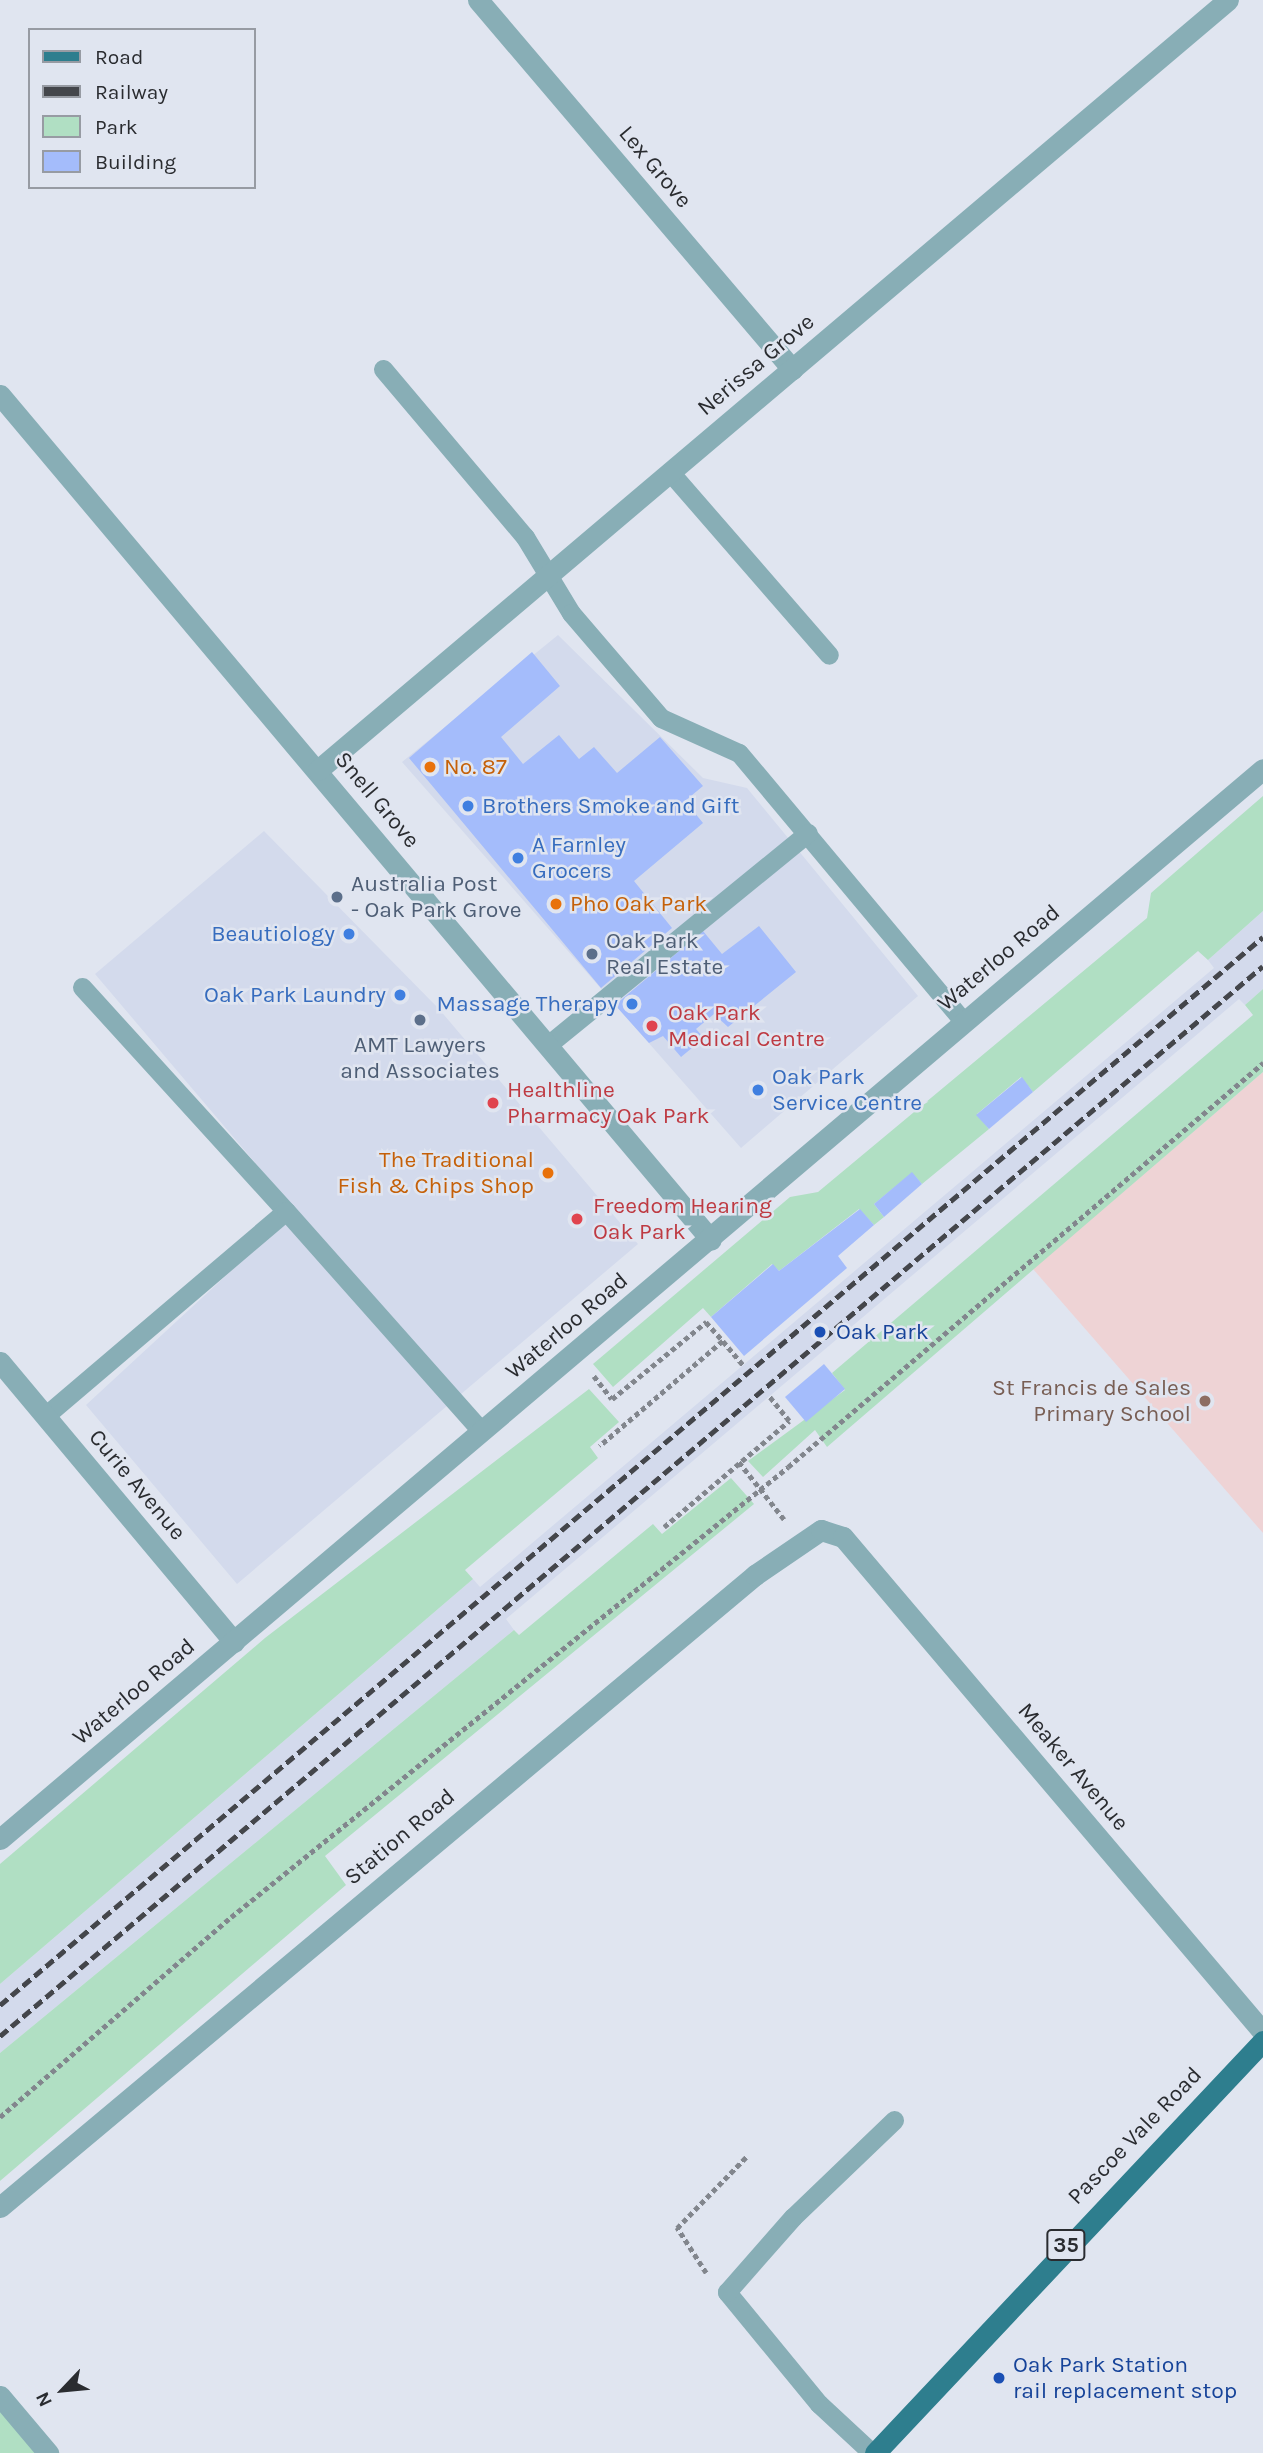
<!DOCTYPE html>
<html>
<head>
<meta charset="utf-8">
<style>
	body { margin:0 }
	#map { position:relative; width:1263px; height:2453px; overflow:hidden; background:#e0e5f0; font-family:Karla,sans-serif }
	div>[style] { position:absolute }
	.built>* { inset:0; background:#d3daec }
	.education>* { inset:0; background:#eed3d5 }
	.green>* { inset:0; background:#b0dfc3 }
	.building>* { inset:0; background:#a4bcfb }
	.path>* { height:4.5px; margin-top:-2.25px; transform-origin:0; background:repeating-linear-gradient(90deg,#82868d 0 5px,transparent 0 8.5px) }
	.service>* { height:19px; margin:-9.5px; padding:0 9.5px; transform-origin:9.5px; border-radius:9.5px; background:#88aeb6 }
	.minor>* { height:21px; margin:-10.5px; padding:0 10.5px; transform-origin:10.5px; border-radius:10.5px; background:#88aeb6 }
	.primary>* { height:21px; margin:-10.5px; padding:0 10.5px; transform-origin:10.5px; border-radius:10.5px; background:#2e7e8e }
	.rail>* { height:5px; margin-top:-2.5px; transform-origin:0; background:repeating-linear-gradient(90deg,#44464b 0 10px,transparent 0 15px) }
	.dots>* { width:19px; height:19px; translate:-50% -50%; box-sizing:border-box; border:4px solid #e0e5f0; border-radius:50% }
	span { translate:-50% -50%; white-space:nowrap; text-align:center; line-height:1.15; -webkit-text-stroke:5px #e0e5f0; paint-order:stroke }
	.shield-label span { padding:2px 5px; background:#e0e5f0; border:2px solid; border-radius:5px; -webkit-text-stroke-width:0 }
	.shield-label { font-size:21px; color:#2a2c30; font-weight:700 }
	.street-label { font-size:23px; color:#2a2c30 }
	.food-label { font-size:23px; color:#c56008 }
	.left { translate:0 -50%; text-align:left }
	.right { translate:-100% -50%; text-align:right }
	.shop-label { font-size:23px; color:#366cbe }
	.service-label { font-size:23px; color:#4e5e75 }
	.health-label { font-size:23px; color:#be3a42 }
	.transit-label { font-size:23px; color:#164399 }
	.education-label { font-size:23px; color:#785e54 }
	.legend { position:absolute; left:28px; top:28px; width:228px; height:161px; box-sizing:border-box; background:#e0e5f0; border:2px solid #979ba3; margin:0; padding:9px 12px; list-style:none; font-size:21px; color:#2a2c30 }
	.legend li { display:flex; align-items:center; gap:14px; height:35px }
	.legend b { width:35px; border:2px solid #979ba3 }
	.north { position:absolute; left:28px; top:2355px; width:70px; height:70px; -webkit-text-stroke:5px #e0e5f0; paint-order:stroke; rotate:244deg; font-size:19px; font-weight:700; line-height:28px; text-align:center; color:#2a2c30 }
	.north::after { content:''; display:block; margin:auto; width:24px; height:32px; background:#2a2c30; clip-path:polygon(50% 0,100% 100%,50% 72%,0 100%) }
</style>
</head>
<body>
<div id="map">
	<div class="built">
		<i style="clip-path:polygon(558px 635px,703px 778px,747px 788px,918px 996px,741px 1148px,402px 762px)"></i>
		<i style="clip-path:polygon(264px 831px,439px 1009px,638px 1244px,237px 1584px,86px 1405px,296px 1211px,95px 974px)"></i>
		<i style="clip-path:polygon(1263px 911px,1263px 989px,1245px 1005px,1239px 999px,506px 1619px,514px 1630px,0 2053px,0 1984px,473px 1579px,480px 1587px,1214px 968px,1208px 960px)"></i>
	</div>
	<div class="education">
		<i style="clip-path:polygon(1263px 1072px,1263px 1533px,1033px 1269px)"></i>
	</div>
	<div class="green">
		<i style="clip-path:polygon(1263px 796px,1263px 911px,1208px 960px,1198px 951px,1033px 1092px,1021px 1077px,977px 1114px,989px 1129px,922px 1184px,912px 1173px,874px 1204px,884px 1217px,874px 1225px,859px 1209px,779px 1271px,772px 1264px,711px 1317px,703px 1308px,613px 1387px,593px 1364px,790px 1197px,818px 1192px,1147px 918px,1151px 893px)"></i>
		<i style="clip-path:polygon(1263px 989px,1263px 1072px,827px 1447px,815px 1430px,763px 1477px,748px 1461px,845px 1390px,832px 1373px,1253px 1015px,1245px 1005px)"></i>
		<i style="clip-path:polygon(589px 1389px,619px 1422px,590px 1447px,598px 1458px,465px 1570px,473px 1579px,0 1984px,0 1864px,265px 1638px)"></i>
		<i style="clip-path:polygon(731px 1478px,754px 1504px,325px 1856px,346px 1885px,0 2181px,0 2053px,514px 1630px,519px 1635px,653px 1524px,662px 1534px)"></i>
		<i style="clip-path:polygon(0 2400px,45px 2453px,0 2453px)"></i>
	</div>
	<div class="building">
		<i style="clip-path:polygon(532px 652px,560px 686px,501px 737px,523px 764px,559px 735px,579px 759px,594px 747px,617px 773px,660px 737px,703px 786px,685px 801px,703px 823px,634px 881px,672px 928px,601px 988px,409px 758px)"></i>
		<i style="clip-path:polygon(759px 926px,796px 972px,728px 1027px,714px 1014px,696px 1029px,704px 1038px,681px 1057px,663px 1036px,649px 1043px,615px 1005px,703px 931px,722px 954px)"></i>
		<i style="clip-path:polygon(1022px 1077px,1033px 1092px,989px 1129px,976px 1115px)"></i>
		<i style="clip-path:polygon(912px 1172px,922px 1184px,884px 1217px,874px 1204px)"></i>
		<i style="clip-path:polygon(860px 1209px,874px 1225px,838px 1256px,847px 1268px,744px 1356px,711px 1317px,773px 1264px,779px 1271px)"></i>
		<i style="clip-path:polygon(824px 1364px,845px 1389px,806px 1422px,785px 1397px)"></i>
	</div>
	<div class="path">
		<i style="left:723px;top:1341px;width:33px;rotate:50deg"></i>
		<i style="left:594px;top:1376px;width:29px;rotate:52deg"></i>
		<i style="left:612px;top:1399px;width:122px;rotate:-39.3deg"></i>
		<i style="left:706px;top:1322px;width:25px;rotate:48deg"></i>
		<i style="left:723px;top:1341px;width:162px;rotate:139.5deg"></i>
		<i style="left:739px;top:1462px;width:73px;rotate:51.7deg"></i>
		<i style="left:664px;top:1527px;width:164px;rotate:-40.3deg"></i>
		<i style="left:789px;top:1421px;width:32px;rotate:-129deg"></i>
		<i style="left:0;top:2117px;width:306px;rotate:-40.9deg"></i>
		<i style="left:231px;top:1917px;width:716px;rotate:-38.93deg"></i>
		<i style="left:788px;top:1467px;width:624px;rotate:-40.38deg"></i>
		<i style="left:706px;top:2273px;width:54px;rotate:-122.8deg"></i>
		<i style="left:677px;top:2228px;width:99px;rotate:-45.8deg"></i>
	</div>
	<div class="service">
		<i style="left:383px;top:369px;width:220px;rotate:49.8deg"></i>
		<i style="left:525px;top:537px;width:89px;rotate:58.8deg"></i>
		<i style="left:571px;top:613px;width:138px;rotate:49.4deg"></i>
		<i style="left:661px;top:718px;width:85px;rotate:24.2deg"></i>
		<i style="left:739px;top:753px;width:351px;rotate:50.1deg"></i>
		<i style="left:670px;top:472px;width:242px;rotate:49deg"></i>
		<i style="left:82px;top:987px;width:303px;rotate:47.7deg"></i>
		<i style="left:549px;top:1044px;width:334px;rotate:-39.2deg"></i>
		<i style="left:45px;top:1416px;width:316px;rotate:-40.4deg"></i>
		<i style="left:286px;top:1211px;width:294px;rotate:48.4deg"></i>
		<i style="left:872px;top:2453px;width:72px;rotate:-137.2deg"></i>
		<i style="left:819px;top:2404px;width:145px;rotate:-129.4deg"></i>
		<i style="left:727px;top:2292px;width:100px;rotate:-48.7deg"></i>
		<i style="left:793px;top:2217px;width:140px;rotate:-43.8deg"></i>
	</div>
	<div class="minor">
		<i style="left:478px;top:0;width:485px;rotate:49.6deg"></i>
		<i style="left:0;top:395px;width:1104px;rotate:49.92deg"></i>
		<i style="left:318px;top:770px;width:1192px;rotate:-40.24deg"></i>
		<i style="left:0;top:1362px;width:365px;rotate:50.1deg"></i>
		<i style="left:0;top:1839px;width:1655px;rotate:-40.27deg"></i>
		<i style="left:0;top:2207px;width:985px;rotate:-39.93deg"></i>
		<i style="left:755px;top:1575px;width:80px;rotate:-34.3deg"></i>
		<i style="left:821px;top:1530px;width:23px;rotate:18deg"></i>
		<i style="left:843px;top:1537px;width:649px;rotate:49.69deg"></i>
		<i style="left:0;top:2396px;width:75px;rotate:49.9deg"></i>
	</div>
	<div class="primary">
		<i style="left:875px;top:2453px;width:566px;rotate:-46.72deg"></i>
	</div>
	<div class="rail">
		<i style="left:0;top:2005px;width:1654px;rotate:-40.22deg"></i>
		<i style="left:0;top:2036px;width:1655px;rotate:-40.27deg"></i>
	</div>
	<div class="dots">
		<i style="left:430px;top:767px;background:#e8710a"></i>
		<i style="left:468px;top:806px;background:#3f7fe0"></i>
		<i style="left:518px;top:858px;background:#3f7fe0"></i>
		<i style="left:337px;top:897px;background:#5c6f8a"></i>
		<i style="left:556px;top:904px;background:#e8710a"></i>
		<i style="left:349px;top:934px;background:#3f7fe0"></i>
		<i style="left:592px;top:954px;background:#5c6f8a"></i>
		<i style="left:400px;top:995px;background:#3f7fe0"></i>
		<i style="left:632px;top:1004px;background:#3f7fe0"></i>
		<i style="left:420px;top:1020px;background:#5c6f8a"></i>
		<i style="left:652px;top:1026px;background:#e0444e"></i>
		<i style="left:758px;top:1090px;background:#3f7fe0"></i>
		<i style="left:493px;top:1103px;background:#e0444e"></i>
		<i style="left:548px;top:1173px;background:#e8710a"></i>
		<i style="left:577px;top:1219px;background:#e0444e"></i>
		<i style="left:820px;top:1332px;background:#1a4fb4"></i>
		<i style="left:1205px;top:1401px;background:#8d6e63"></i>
		<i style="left:999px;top:2378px;background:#1a4fb4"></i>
	</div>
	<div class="shield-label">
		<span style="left:1066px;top:2245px">35</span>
	</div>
	<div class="street-label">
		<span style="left:655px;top:167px;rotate:50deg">Lex Grove</span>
		<span style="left:756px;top:365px;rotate:-40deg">Nerissa Grove</span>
		<span style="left:377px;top:800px;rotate:50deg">Snell Grove</span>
		<span style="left:999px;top:958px;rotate:-40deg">Waterloo Road</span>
		<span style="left:567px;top:1326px;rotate:-40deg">Waterloo Road</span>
		<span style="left:137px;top:1485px;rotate:50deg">Curie Avenue</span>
		<span style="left:134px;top:1692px;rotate:-40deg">Waterloo Road</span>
		<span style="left:1073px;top:1767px;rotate:50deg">Meaker Avenue</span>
		<span style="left:400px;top:1837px;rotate:-40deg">Station Road</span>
		<span style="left:1135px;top:2136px;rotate:-46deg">Pascoe Vale Road</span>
	</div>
	<div class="food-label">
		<span class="left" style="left:444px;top:767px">No. 87</span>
		<span class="left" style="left:570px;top:904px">Pho Oak Park</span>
		<span class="right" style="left:534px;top:1173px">The Traditional<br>Fish &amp; Chips Shop</span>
	</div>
	<div class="shop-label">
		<span class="left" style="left:482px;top:806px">Brothers Smoke and Gift</span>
		<span class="left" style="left:532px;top:858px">A Farnley<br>Grocers</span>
		<span class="right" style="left:335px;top:934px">Beautiology</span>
		<span class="right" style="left:386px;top:995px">Oak Park Laundry</span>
		<span class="right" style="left:618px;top:1004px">Massage Therapy</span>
		<span class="left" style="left:772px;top:1090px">Oak Park<br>Service Centre</span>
	</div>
	<div class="service-label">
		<span class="left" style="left:351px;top:897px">Australia Post<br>- Oak Park Grove</span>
		<span class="left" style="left:606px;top:954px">Oak Park<br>Real Estate</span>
		<span style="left:420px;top:1058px">AMT Lawyers<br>and Associates</span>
	</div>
	<div class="health-label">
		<span class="left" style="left:668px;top:1026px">Oak Park<br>Medical Centre</span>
		<span class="left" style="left:507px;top:1103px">Healthline<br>Pharmacy Oak Park</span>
		<span class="left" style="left:593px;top:1219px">Freedom Hearing<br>Oak Park</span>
	</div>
	<div class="transit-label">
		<span class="left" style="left:836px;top:1332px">Oak Park</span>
		<span class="left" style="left:1013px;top:2378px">Oak Park Station<br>rail replacement stop</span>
	</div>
	<div class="education-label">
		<span class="right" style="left:1191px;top:1401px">St Francis de Sales<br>Primary School</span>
	</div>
	<ul class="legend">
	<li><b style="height:9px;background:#2e7e8e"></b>Road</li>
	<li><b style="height:9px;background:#44464b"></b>Railway</li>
	<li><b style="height:19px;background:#b0dfc3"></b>Park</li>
	<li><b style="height:19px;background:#a4bcfb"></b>Building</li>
	</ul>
	<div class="north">N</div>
</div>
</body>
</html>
